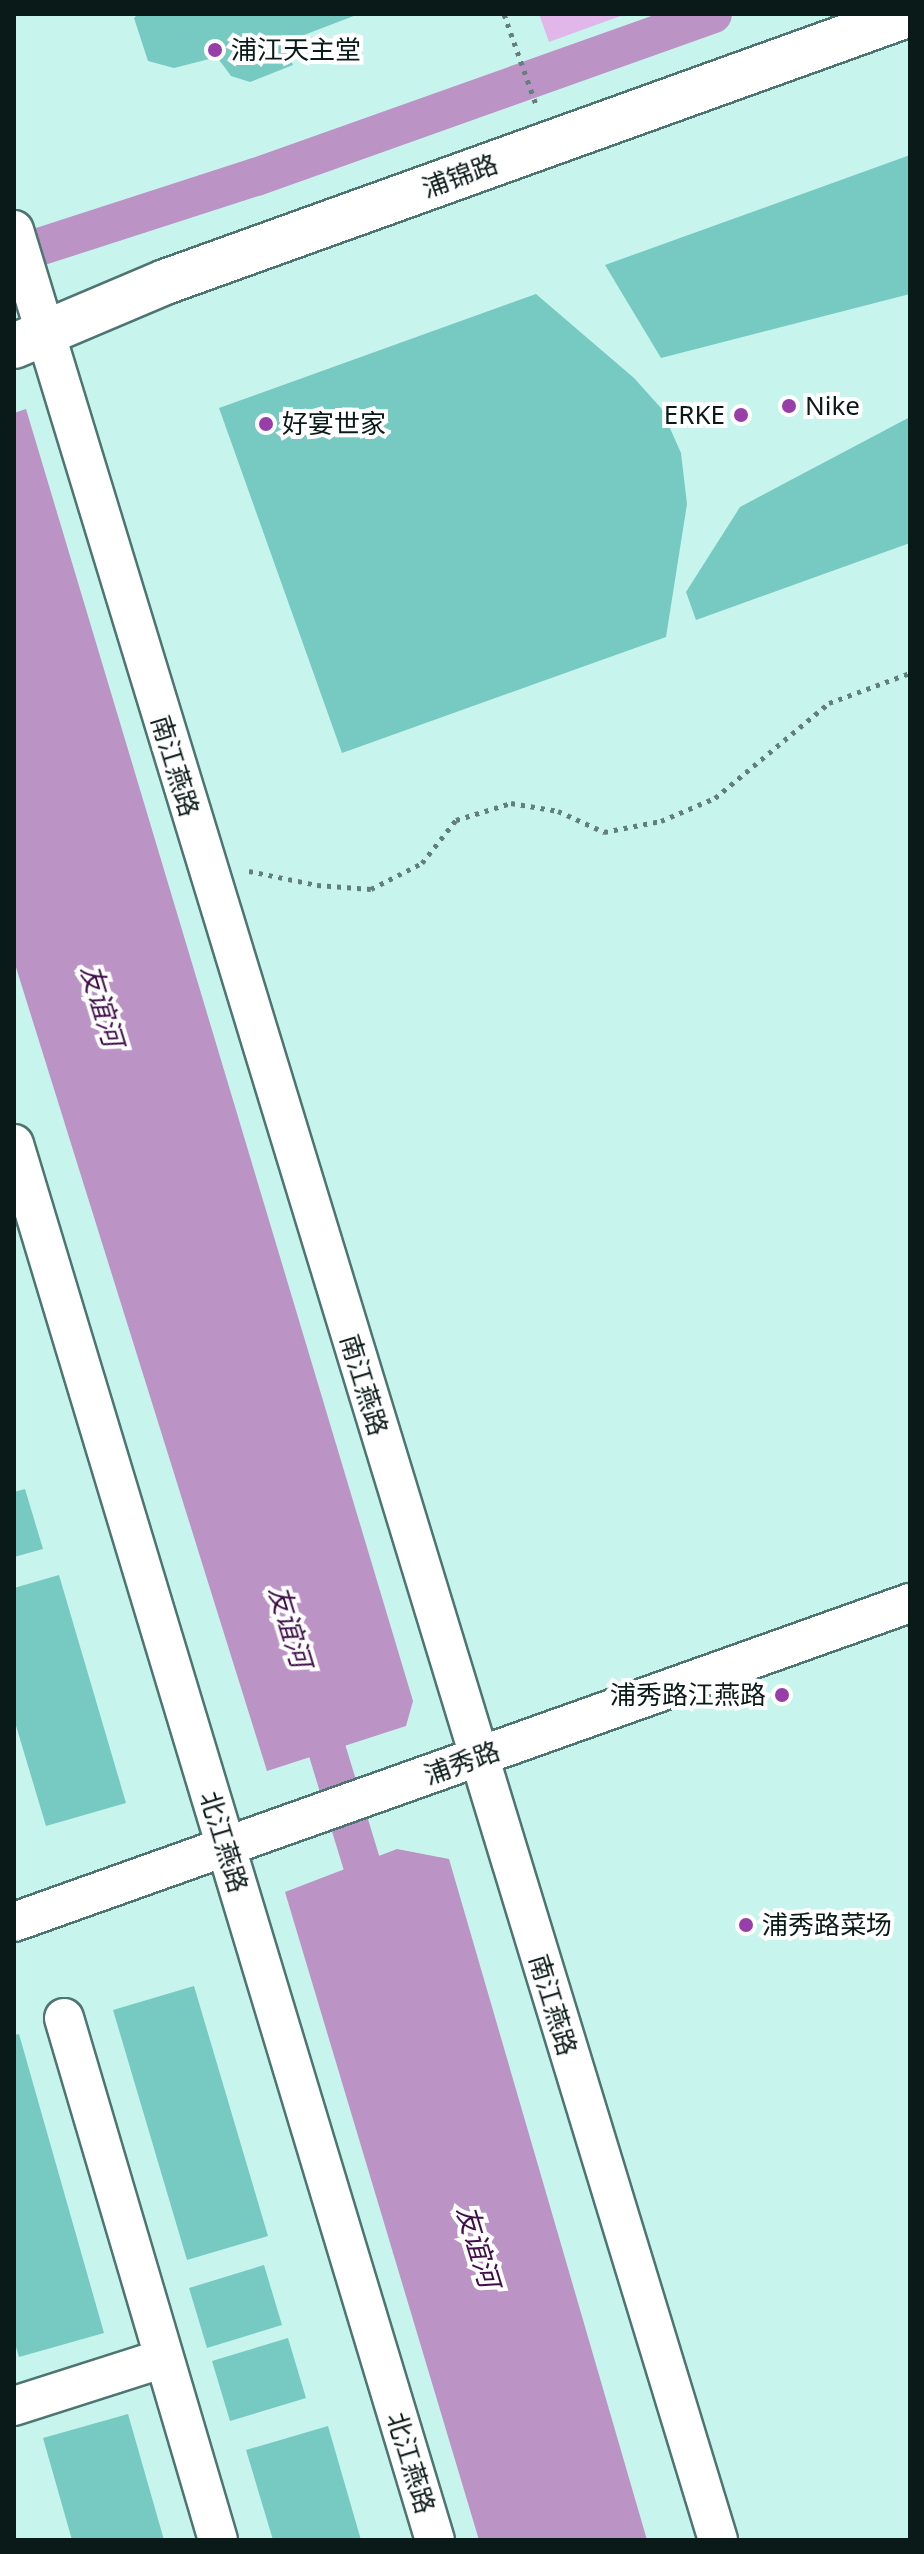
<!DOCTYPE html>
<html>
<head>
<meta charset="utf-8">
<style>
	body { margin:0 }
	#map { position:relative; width:924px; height:2554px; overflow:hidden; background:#c8f4ee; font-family:"Noto Sans","Noto Sans SC",sans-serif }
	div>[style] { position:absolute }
	.green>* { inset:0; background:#e0b7e8 }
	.water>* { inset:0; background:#bb93c4 }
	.canal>* { height:38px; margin:-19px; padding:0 19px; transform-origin:19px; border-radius:19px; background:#bb93c4 }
	.building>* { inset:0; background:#77cac1 }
	.path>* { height:5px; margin-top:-2.5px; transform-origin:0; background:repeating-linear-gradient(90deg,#627f7b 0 4px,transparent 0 10px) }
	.roads { filter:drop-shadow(2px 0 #4e7571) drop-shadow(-2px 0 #4e7571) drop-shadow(0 2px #4e7571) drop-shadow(0 -2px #4e7571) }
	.minor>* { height:38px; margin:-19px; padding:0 19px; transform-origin:19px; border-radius:19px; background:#fff }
	.major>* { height:44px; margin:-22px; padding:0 22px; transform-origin:22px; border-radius:22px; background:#fff }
	.dots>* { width:22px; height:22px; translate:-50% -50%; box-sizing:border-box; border:4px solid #fff; border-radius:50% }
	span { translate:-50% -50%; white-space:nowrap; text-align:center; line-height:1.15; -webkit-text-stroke:8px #fff; paint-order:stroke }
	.poi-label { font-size:26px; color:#0a1a18 }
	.left { translate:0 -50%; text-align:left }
	.right { translate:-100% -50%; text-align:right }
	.street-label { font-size:26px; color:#0a1a18 }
	.water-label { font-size:28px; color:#400d4a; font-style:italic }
	.frame { position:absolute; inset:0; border:16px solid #0a1a18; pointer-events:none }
</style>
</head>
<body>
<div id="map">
	<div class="green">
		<i style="clip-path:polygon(539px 14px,626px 14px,549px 42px)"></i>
	</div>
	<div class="water">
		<i style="clip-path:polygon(26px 409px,413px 1701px,406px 1726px,267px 1771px,14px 961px,14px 413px)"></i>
		<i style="clip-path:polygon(397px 1849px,449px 1859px,647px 2540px,479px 2540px,285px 1892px)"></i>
	</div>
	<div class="canal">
		<i style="left:14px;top:255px;width:254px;rotate:-17.9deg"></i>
		<i style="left:256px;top:177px;width:485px;rotate:-19.6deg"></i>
		<i style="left:312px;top:1701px;width:219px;rotate:73deg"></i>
	</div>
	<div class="building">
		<i style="clip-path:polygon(138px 14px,359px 14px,283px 43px,293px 65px,250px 82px,231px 76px,217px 57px,174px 68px,148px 61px,134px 18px)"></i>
		<i style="clip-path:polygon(910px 155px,910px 294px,661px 358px,605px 265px)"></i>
		<i style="clip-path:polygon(536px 294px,634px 378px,661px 408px,681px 453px,687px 504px,666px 637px,342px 753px,219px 408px)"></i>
		<i style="clip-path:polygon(910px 417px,910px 543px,696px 620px,686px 592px,740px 507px)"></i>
		<i style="clip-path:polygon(25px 1489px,43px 1549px,14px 1557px,14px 1492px)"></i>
		<i style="clip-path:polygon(59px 1575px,126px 1803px,46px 1826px,14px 1719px,14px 1588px)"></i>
		<i style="clip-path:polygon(194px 1986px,268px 2236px,187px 2260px,113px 2010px)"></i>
		<i style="clip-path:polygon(19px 2034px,104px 2333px,19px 2357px,14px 2340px,14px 2035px)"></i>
		<i style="clip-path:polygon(264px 2265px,282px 2325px,207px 2348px,189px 2288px)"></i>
		<i style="clip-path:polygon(288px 2338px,306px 2398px,230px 2421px,212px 2361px)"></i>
		<i style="clip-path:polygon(128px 2414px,164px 2540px,72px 2540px,43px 2438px)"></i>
		<i style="clip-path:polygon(328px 2426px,361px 2540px,273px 2540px,246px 2450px)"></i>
	</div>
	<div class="path">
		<i style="left:504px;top:14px;width:99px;rotate:70.5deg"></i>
		<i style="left:249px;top:871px;width:69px;rotate:11.6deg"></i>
		<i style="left:317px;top:885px;width:54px;rotate:4.2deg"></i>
		<i style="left:371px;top:889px;width:57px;rotate:-27deg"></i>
		<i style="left:422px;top:863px;width:55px;rotate:-51.7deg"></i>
		<i style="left:456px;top:820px;width:58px;rotate:-17.2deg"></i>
		<i style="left:511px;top:803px;width:48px;rotate:9.7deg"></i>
		<i style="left:558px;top:811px;width:51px;rotate:24.5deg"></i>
		<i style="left:604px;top:832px;width:58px;rotate:-10.9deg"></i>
		<i style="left:661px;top:821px;width:59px;rotate:-23.1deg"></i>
		<i style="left:715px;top:798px;width:148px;rotate:-39.8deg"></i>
		<i style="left:829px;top:703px;width:86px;rotate:-20.3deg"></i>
	</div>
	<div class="roads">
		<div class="minor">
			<i style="left:14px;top:230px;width:2415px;rotate:73.05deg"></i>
			<i style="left:14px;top:1144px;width:1458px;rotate:73.22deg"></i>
			<i style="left:14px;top:1922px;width:951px;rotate:-19.6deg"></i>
			<i style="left:64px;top:2018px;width:544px;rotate:73.56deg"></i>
			<i style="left:14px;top:2406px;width:157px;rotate:-17.7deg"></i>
		</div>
		<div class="major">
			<i style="left:14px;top:346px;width:164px;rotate:-23deg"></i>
			<i style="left:165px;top:282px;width:792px;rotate:-19.79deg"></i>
		</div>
	</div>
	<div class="dots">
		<i style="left:215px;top:50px;background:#973ea9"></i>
		<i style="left:789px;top:406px;background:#973ea9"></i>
		<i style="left:741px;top:415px;background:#973ea9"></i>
		<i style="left:266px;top:424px;background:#973ea9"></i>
		<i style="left:782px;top:1695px;background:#973ea9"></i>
		<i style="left:746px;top:1925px;background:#973ea9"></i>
	</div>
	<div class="poi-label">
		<span class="left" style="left:231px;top:50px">浦江天主堂</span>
		<span class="left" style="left:805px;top:406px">Nike</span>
		<span class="right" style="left:725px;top:415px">ERKE</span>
		<span class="left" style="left:282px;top:424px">好宴世家</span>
		<span class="right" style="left:766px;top:1695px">浦秀路江燕路</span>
		<span class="left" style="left:762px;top:1925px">浦秀路菜场</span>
	</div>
	<div class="street-label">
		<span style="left:460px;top:176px;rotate:-20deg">浦锦路</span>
		<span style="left:175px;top:766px;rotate:73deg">南江燕路</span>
		<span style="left:364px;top:1385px;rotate:73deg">南江燕路</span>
		<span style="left:462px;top:1763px;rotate:-20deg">浦秀路</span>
		<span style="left:224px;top:1842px;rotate:73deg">北江燕路</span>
		<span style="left:553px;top:2005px;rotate:73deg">南江燕路</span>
		<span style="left:411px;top:2463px;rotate:73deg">北江燕路</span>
	</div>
	<div class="water-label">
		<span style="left:103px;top:1005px;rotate:73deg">友谊河</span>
		<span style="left:291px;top:1626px;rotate:73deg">友谊河</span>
		<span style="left:479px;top:2246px;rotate:73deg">友谊河</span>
	</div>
	<div class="frame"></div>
</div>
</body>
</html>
